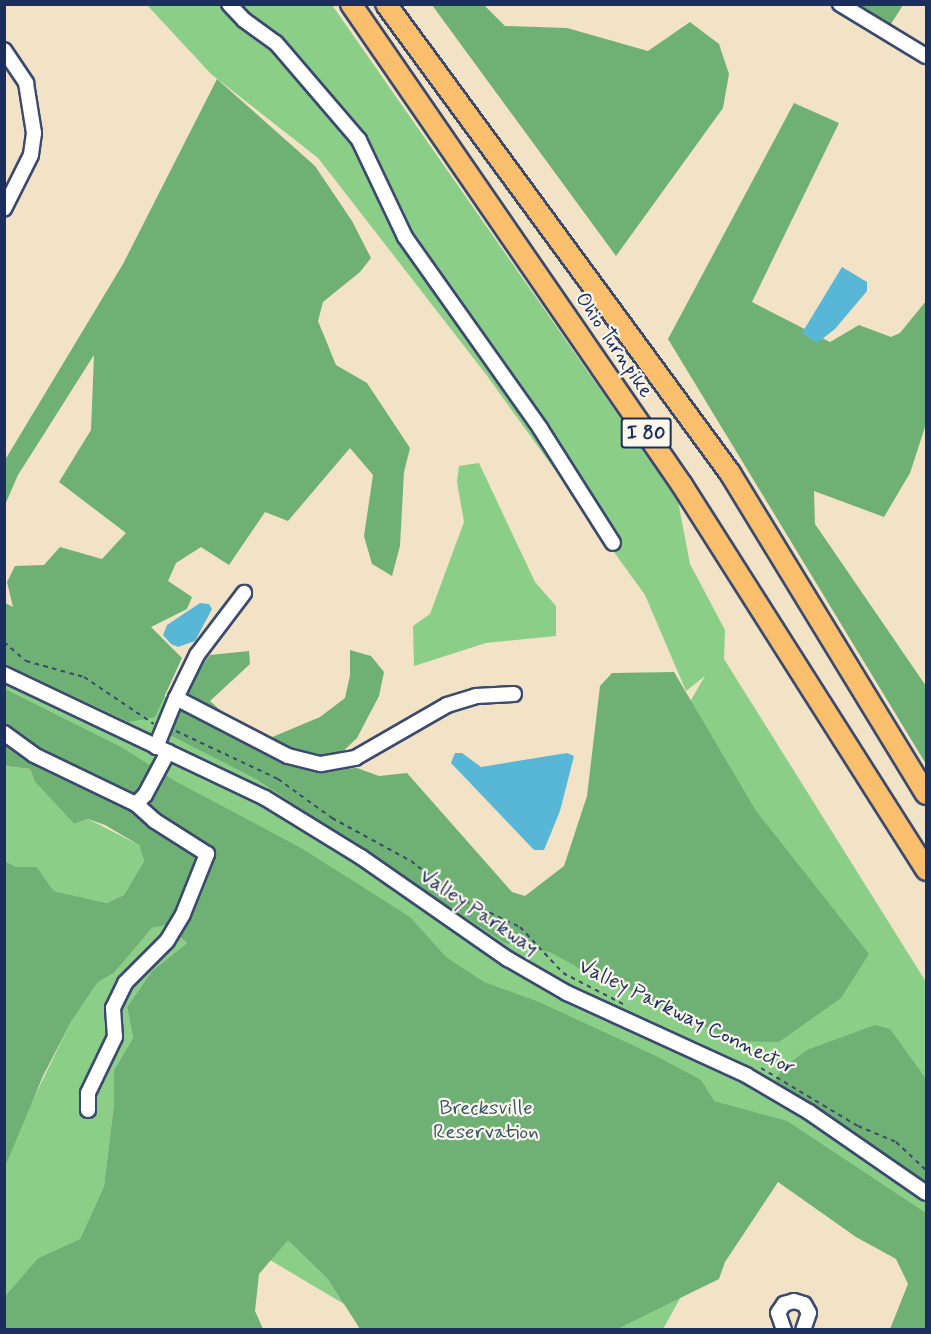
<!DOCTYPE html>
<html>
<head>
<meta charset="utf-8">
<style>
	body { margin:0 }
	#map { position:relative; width:931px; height:1334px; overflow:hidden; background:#f2e3c6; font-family:Mynerve,sans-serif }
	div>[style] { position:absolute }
	.green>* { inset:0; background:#8ace87 }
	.forest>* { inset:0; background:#6fb174 }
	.water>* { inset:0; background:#58b7d6 }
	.path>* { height:2px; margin-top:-1px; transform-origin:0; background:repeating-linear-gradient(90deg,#3b4a6e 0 4.5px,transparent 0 9px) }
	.roads { filter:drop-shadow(2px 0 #3b4a6e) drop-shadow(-2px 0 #3b4a6e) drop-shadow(0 2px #3b4a6e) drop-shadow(0 -2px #3b4a6e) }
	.minor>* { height:14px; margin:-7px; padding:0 7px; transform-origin:7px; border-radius:7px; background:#fff }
	.highway>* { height:20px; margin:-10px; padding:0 10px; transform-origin:10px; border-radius:10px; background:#f9bf6d }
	span { translate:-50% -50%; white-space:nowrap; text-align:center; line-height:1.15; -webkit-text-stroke:4.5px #fbf7ec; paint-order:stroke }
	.shield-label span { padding:2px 4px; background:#fbf7ec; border:2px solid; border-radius:4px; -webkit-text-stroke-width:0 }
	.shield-label { font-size:20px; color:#1b2f5e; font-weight:700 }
	.street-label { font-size:21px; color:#1b2f5e }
	.park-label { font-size:21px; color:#375768 }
	.frame { position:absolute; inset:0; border:6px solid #1b2f5e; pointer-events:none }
</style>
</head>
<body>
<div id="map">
	<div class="green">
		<i style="clip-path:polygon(147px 5px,332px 5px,678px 501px,690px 564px,725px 630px,724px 659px,926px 982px,926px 1257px,758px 1159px,663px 1329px,386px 1329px,191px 1213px,358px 926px,5px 720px,5px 603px,559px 926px,705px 676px,686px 691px,645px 595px,485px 373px,318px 158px,211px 74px)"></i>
		<i style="clip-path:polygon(479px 463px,535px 582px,556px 606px,556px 636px,486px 643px,414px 666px,413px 626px,430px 614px,464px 522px,457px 482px,459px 466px)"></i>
		<i style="clip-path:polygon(4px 766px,30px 769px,35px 782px,74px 824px,88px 819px,139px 845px,144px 861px,124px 895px,107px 903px,54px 891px,37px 867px,16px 867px,5px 861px)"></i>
		<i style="clip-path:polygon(167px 925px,187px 943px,152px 971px,127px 1007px,133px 1038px,114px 1070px,114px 1103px,104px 1186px,80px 1239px,38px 1258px,5px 1296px,4px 1167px,22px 1122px,71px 1022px,98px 982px,114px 973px,152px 928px)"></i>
	</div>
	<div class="forest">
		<i style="clip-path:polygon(432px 5px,484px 5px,505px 26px,567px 28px,648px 51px,690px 22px,719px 44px,729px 74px,723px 108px,616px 256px)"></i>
		<i style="clip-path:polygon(852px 5px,903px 5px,889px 27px)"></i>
		<i style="clip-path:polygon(217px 79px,315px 166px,352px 221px,371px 258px,360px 272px,323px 302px,318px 321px,336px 365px,367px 383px,410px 448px,404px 472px,400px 546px,392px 576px,372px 564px,364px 536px,373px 475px,350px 448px,288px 521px,265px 512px,229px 565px,201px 547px,176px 563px,168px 581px,192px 597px,187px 609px,151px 627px,182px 658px,155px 717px,129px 722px,5px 664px,5px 603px,13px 607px,7px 582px,15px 566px,44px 565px,60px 547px,102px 559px,126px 533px,59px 482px,91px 430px,94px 355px,18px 475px,5px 505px,5px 460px,123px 264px)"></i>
		<i style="clip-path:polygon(794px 103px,839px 123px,752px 302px,830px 342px,859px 325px,891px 337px,900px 333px,926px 301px,926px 424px,910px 473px,884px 517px,814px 491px,815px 524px,926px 686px,926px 764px,668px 339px)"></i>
		<i style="clip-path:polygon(350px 650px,371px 656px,384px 672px,379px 696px,357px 738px,337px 757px,338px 769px,357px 768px,379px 776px,407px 773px,512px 892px,525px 896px,564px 866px,587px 796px,600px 686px,612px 673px,674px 672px,756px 811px,869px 954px,841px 998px,779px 1042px,733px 1041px,636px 992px,606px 983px,550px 952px,505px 943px,256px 779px,166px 733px,186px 683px,210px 655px,249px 651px,250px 664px,210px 701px,238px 726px,270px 738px,320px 717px,345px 698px,350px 675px)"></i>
		<i style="clip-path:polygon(5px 689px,121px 747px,175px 781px,301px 848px,410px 917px,446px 957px,484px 982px,539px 1002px,656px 1056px,701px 1080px,714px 1101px,787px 1121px,926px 1213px,926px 1329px,890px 1329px,908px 1284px,896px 1259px,856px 1237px,778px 1182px,725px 1262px,719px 1279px,617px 1329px,360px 1329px,328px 1279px,288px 1240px,259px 1274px,255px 1311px,263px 1329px,5px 1329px,5px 1296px,38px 1258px,80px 1239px,104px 1186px,114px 1103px,114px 1070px,133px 1038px,127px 1007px,152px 971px,187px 943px,167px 925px,152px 928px,114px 973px,98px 982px,71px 1022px,43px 1076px,5px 1167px,5px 861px,16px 867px,37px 867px,54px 891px,107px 903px,124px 895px,144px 861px,139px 845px,105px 825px,88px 819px,74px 824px,35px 782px,30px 769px,5px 766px)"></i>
		<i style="clip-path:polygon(875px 1025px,890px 1029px,926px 1079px,926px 1186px,773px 1084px,783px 1068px,807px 1050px)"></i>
	</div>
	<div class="water">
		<i style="clip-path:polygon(842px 267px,867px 282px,867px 291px,835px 329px,817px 343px,802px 333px)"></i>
		<i style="clip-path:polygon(200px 603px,209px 604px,212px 609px,195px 641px,178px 647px,171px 644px,163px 635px,167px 625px)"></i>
		<i style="clip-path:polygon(455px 753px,462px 753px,481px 767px,567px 753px,574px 756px,560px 811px,544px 850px,534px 850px,451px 763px)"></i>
	</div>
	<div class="path">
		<i style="left:4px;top:642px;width:29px;rotate:41deg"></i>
		<i style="left:26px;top:661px;width:60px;rotate:15.4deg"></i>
		<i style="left:84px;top:677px;width:84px;rotate:33.9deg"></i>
		<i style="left:176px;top:731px;width:113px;rotate:25.2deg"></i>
		<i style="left:278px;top:779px;width:67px;rotate:35.8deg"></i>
		<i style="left:332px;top:818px;width:90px;rotate:28.6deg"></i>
		<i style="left:411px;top:861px;width:58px;rotate:38deg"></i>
		<i style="left:457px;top:897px;width:70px;rotate:25.5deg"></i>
		<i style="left:520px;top:927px;width:63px;rotate:46.9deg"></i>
		<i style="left:563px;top:973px;width:70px;rotate:27.3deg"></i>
		<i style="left:761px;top:1068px;width:113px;rotate:30.9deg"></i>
		<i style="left:858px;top:1126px;width:41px;rotate:22.8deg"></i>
		<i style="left:896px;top:1142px;width:41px;rotate:43deg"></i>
	</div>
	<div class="roads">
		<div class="minor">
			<i style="left:229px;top:4px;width:22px;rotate:47deg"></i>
			<i style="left:244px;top:20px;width:39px;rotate:36deg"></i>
			<i style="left:276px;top:43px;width:128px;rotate:49.4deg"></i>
			<i style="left:359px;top:140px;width:107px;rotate:64.6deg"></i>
			<i style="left:405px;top:237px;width:234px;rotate:54.7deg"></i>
			<i style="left:540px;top:428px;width:136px;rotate:57.6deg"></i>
			<i style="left:840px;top:4px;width:100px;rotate:31.2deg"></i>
			<i style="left:4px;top:50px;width:40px;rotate:56deg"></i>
			<i style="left:26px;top:83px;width:51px;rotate:80.9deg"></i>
			<i style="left:34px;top:133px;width:22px;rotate:98deg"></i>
			<i style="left:31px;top:155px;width:60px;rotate:116.6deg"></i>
			<i style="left:4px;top:674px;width:289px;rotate:25.4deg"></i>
			<i style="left:265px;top:798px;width:113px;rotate:31.6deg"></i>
			<i style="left:361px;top:857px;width:179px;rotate:34.8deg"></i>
			<i style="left:508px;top:959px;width:68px;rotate:30deg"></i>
			<i style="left:567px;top:993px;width:197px;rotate:24.6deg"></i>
			<i style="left:746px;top:1075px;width:73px;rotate:30.4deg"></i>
			<i style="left:809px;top:1112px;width:142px;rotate:34.7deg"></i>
			<i style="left:176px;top:698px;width:48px;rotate:-64deg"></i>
			<i style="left:197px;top:655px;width:78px;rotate:-52.8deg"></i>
			<i style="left:4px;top:733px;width:37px;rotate:36deg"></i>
			<i style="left:34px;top:755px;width:113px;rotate:25.7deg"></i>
			<i style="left:156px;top:747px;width:53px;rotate:-67.8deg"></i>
			<i style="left:176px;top:698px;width:126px;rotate:27.4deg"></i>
			<i style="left:288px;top:756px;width:34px;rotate:14deg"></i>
			<i style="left:321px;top:764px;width:35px;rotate:-10deg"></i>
			<i style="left:355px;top:758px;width:106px;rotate:-29.9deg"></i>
			<i style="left:447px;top:705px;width:30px;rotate:-17deg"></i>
			<i style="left:476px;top:696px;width:38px;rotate:-3deg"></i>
			<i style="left:88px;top:1110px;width:17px;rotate:-90deg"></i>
			<i style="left:88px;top:1093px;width:62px;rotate:-64.3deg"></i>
			<i style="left:115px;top:1037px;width:29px;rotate:-94deg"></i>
			<i style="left:113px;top:1008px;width:28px;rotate:-64deg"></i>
			<i style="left:125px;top:983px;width:59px;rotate:-45deg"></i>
			<i style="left:167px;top:941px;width:31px;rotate:-59deg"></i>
			<i style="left:183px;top:914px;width:65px;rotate:-68.2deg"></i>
			<i style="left:207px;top:854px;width:62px;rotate:-147.6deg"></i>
			<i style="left:155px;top:821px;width:25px;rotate:-138deg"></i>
			<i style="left:136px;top:804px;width:13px;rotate:-45deg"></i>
			<i style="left:145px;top:795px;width:49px;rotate:-61.9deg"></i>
			<i style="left:784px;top:1330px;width:18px;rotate:-109deg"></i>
			<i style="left:778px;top:1313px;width:11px;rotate:-56deg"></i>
			<i style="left:784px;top:1304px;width:10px;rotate:-17deg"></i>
			<i style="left:794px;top:1301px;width:10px;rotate:17deg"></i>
			<i style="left:804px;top:1304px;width:10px;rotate:61deg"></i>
			<i style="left:809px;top:1313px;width:18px;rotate:109deg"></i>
		</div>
		<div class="highway">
			<i style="left:351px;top:4px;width:584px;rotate:55.47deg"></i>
			<i style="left:682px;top:485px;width:456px;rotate:57.6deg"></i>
			<i style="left:386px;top:4px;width:582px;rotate:53.74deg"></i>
			<i style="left:730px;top:473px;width:376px;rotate:58.6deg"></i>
		</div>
	</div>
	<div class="shield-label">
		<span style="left:646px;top:433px">I 80</span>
	</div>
	<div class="street-label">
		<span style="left:614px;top:345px;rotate:56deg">Ohio Turnpike</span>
		<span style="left:479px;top:912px;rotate:34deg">Valley Parkway</span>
		<span style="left:687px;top:1017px;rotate:26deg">Valley Parkway Connector</span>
	</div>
	<div class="park-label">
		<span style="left:486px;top:1120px">Brecksville<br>Reservation</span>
	</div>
	<div class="frame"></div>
</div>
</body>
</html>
